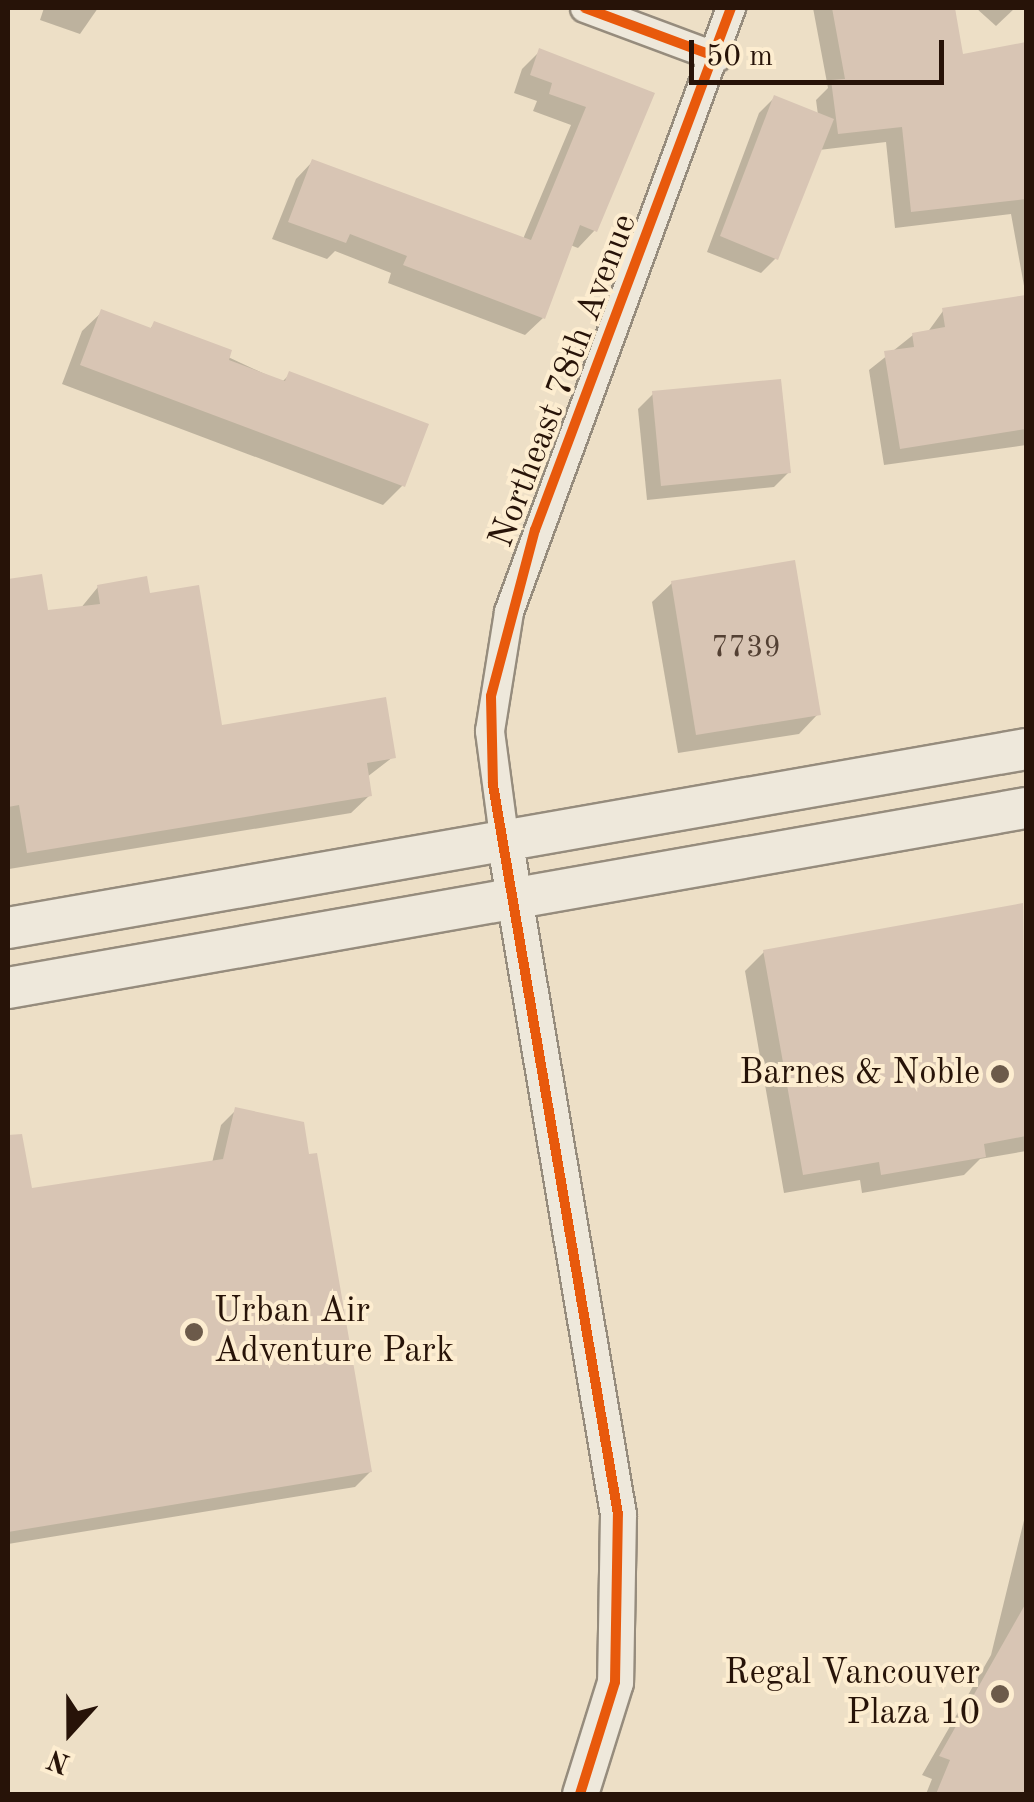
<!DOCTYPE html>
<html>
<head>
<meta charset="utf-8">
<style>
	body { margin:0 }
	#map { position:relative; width:1034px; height:1802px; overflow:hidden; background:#eddfc6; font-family:"Old Standard TT",serif }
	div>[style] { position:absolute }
	.shadow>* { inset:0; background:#0003 }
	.building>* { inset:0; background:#d8c5b4 }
	.roads { filter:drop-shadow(2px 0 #968c7d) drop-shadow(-2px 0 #968c7d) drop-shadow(0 2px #968c7d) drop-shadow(0 -2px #968c7d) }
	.minor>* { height:28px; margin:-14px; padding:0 14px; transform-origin:14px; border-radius:14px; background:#eee8db }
	.tertiary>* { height:35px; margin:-17.5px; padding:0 17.5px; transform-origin:17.5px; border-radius:17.5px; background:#eee8db }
	.secondary>* { height:40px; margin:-20px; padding:0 20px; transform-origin:20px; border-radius:20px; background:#eee8db }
	.cycleway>* { height:10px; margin:-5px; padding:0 5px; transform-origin:5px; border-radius:5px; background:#e8590c }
	.dots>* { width:28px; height:28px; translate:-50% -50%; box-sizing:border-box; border:5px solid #fdedd0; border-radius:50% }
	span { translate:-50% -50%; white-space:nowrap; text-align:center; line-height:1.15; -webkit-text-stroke:8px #fdedd0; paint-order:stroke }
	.number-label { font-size:30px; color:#534033 }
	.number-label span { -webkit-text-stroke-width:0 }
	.street-label { font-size:35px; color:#271308 }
	.poi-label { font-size:35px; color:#271308 }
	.right { translate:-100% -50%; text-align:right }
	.left { translate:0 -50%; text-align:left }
	.frame { position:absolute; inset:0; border:10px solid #271308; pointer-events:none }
	.north { position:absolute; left:20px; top:1682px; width:100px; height:100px; -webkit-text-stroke:8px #fdedd0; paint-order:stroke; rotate:201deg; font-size:28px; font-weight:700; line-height:40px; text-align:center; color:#271308 }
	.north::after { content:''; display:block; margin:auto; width:35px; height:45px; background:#271308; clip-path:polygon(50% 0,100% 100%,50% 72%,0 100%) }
	.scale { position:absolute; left:689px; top:40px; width:255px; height:45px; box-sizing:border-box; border:5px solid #271308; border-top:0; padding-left:12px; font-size:30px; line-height:35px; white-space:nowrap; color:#271308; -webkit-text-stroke:8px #fdedd0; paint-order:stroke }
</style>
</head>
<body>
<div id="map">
	<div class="shadow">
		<i style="clip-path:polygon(44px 8px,98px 8px,80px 34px,40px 20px)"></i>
		<i style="clip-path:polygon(813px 8px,952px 8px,961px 56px,1026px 45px,1026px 445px,884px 465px,869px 370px,913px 335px,927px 333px,943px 311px,1026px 297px,1011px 214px,895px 228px,886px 142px,819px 150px,776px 258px,761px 273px,707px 252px,759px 113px,774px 98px,818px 115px,816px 100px,828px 88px)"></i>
		<i style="clip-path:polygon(976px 8px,1015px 8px,996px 26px)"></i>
		<i style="clip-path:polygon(540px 51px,651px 94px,595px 230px,578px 248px,570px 245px,543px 318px,525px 335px,388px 283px,391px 273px,335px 251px,327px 259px,272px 239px,296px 179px,313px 161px,523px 239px,571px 125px,533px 111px,537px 101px,514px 93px,522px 69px)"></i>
		<i style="clip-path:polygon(102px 312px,149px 330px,155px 323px,282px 382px,290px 374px,403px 485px,383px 505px,62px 384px,82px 331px)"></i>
		<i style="clip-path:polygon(653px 394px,789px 472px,774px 487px,647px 500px,638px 409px)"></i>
		<i style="clip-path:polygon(40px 576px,46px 613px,80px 609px,98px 587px,148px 596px,220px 727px,393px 757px,367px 777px,370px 795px,351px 813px,9px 869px,8px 582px)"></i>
		<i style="clip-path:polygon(672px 583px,818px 714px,799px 734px,678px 753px,652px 602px)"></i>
		<i style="clip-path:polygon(1021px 906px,1026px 1151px,980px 1159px,964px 1175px,862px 1193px,860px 1180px,784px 1193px,745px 971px,764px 952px)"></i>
		<i style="clip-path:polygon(236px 1110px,370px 1472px,355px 1487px,8px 1544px,8px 1139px,20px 1137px,30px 1191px,212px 1163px,221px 1125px)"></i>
		<i style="clip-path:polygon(1026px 1512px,1026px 1794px,926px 1794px,932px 1779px,922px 1775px,991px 1655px)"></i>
	</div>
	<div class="building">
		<i style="clip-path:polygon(832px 8px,955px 8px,963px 54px,1026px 42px,1026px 199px,911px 212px,902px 127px,838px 134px,831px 80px,845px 79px)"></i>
		<i style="clip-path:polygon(539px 48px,655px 93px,597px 232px,580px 225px,545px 319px,403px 265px,407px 256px,350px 234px,346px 243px,288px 222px,312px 159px,531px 240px,586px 107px,549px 94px,552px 83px,530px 75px)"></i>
		<i style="clip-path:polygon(774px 95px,834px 119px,778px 260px,720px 236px)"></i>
		<i style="clip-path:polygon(1026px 295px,1026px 429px,900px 449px,884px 351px,914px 347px,912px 333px,945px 327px,942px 308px)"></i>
		<i style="clip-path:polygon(101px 309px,151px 328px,154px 321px,232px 350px,229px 360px,285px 381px,289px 371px,429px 424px,405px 487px,80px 365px)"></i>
		<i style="clip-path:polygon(781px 379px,791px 473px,661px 486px,652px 391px)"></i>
		<i style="clip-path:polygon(795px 560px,821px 715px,696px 735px,671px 581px)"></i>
		<i style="clip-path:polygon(42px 574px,48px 610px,100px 604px,97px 585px,147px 576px,150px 593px,199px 585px,222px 725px,386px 697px,396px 758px,367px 763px,372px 796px,27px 853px,19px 805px,8px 807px,8px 579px)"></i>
		<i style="clip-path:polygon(1023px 903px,1026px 1136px,984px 1144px,986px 1157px,881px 1175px,879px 1162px,803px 1175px,763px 950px)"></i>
		<i style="clip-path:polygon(235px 1107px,304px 1122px,309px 1154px,317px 1153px,372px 1472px,8px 1532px,8px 1135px,22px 1134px,32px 1188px,223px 1159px)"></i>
		<i style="clip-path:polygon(1026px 1603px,1026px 1794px,936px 1794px,950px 1760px,939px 1756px)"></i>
	</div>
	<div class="roads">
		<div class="minor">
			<i style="left:585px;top:8px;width:141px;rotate:20.4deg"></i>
			<i style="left:505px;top:844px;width:114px;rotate:-97.6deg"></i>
			<i style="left:490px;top:731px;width:121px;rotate:-80.9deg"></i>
			<i style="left:509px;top:612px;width:644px;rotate:-69.82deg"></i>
		</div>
		<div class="tertiary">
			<i style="left:505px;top:844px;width:679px;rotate:80.43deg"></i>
			<i style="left:618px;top:1514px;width:168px;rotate:91deg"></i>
			<i style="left:615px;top:1682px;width:117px;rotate:107.4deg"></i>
		</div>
		<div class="secondary">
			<i style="left:8px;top:928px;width:1034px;rotate:-9.97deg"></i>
			<i style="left:8px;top:988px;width:1034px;rotate:-10.03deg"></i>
		</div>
	</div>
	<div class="cycleway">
		<i style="left:585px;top:8px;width:141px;rotate:20.4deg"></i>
		<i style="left:580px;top:1794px;width:117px;rotate:-72.6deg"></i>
		<i style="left:615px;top:1682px;width:168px;rotate:-89deg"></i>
		<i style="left:618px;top:1514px;width:740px;rotate:-99.73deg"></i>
		<i style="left:493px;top:785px;width:89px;rotate:-91.3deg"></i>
		<i style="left:491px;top:696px;width:172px;rotate:-75.2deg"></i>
		<i style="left:535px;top:530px;width:558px;rotate:-69.42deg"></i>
	</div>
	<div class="dots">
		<i style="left:1000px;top:1074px;background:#6c5a4a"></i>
		<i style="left:194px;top:1332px;background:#6c5a4a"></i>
		<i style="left:1000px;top:1694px;background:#6c5a4a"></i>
	</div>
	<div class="number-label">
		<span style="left:746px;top:648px">7739</span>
	</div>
	<div class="street-label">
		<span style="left:564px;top:381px;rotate:-69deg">Northeast 78th Avenue</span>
	</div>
	<div class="poi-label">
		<span class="right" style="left:980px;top:1074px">Barnes &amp; Noble</span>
		<span class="left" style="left:214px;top:1332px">Urban Air<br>Adventure Park</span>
		<span class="right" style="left:980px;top:1694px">Regal Vancouver<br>Plaza 10</span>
	</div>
	<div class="frame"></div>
	<div class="north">N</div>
	<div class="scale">50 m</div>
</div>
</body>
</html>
